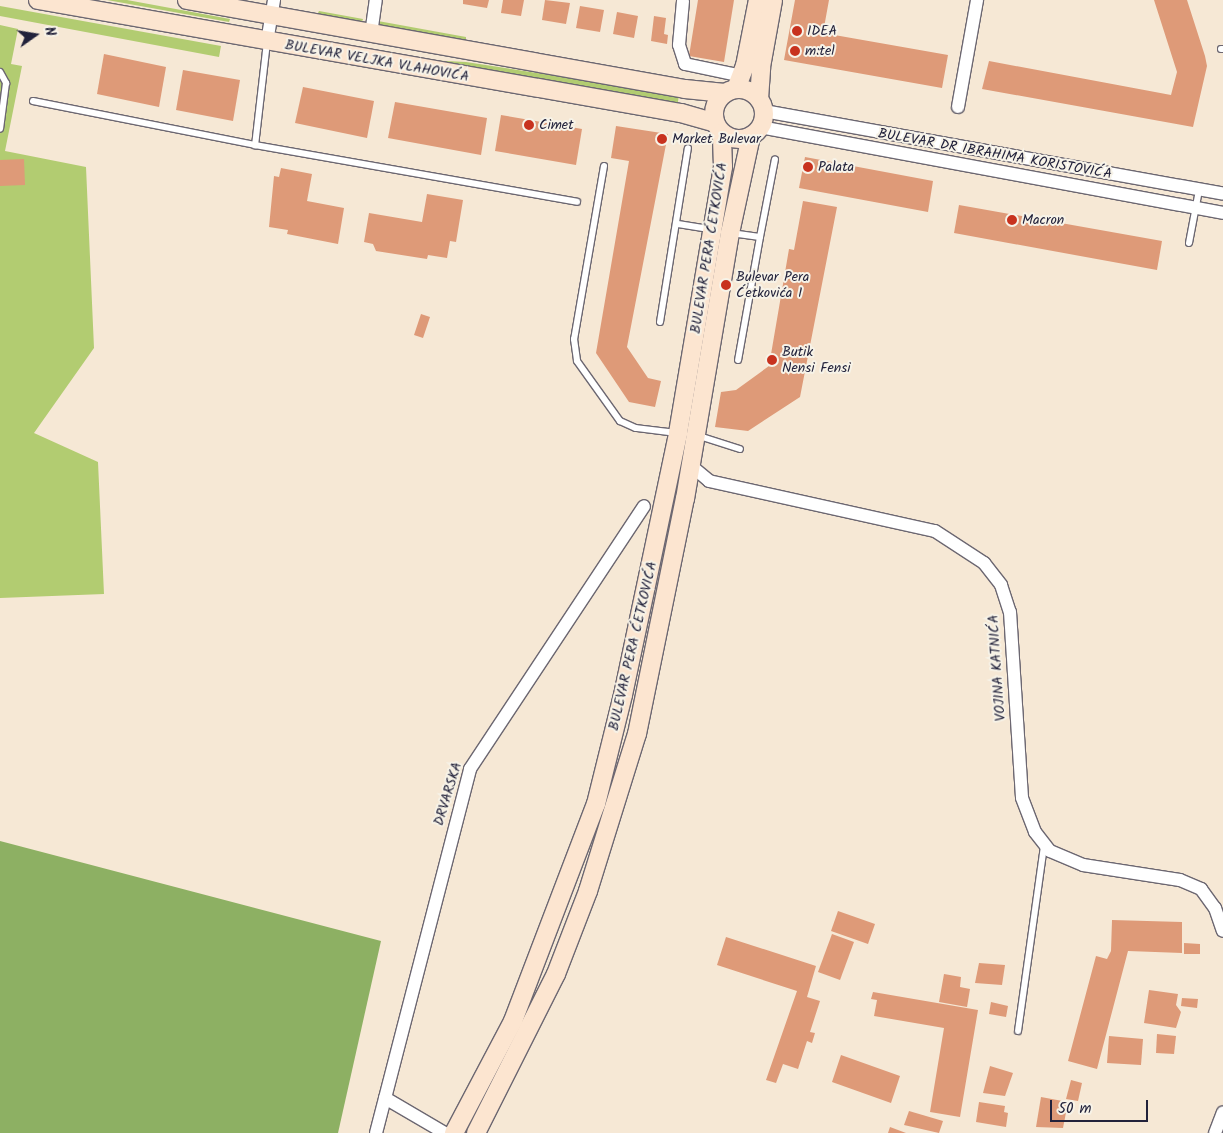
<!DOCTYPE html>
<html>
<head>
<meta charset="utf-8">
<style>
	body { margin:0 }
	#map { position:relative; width:1223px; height:1133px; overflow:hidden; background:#f6e8d5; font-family:Kalam,sans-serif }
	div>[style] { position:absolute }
	.green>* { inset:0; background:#b2cc71 }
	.forest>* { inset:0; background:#8db063 }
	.building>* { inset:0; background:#de9a78 }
	.roads { filter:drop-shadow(1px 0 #6c6771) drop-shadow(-1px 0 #6c6771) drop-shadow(0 1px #6c6771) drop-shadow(0 -1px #6c6771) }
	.lane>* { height:6px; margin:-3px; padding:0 3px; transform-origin:3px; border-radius:3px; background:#fff }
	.street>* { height:12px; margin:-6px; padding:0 6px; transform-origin:6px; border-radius:6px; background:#fff }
	.secondary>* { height:18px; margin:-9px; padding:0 9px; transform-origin:9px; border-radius:9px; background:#fce5d0 }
	.secondary>.ring { margin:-9px; padding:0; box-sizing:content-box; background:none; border:18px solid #fce5d0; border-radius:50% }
	.dots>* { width:14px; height:14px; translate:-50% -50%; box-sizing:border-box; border:2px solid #f7f3e8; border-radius:50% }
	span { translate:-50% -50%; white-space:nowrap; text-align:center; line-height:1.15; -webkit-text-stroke:4px #f7f3e8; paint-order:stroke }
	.poi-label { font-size:14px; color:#22223b }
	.left { translate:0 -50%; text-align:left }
	.street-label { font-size:14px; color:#22223b }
	.north { position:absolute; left:10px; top:10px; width:50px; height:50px; -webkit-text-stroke:4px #f7f3e8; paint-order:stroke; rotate:77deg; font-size:14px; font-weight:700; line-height:20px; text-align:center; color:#22223b }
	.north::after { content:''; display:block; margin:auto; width:18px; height:22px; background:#22223b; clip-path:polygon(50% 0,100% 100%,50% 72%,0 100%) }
	.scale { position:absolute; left:1050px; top:1100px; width:98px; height:22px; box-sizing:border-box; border:2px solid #22223b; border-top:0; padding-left:6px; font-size:15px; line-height:18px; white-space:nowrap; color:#22223b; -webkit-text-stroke:4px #f7f3e8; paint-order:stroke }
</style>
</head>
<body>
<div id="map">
	<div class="green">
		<i style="clip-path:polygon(107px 0,127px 0,230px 19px,229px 22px)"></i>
		<i style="clip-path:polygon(0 6px,221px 46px,219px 57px,0 16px)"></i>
		<i style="clip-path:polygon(319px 11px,363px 19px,362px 22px,317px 15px)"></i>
		<i style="clip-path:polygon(378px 21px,466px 37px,466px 41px,377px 25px)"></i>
		<i style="clip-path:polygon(0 25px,18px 29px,11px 64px,22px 66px,5px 151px,86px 167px,94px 348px,34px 433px,98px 462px,104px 594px,0 598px)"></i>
		<i style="clip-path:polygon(427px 60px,466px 62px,679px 95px,677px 108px)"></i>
	</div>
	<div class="forest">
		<i style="clip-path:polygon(0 841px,381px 941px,338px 1133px,0 1133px)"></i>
	</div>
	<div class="building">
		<i style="clip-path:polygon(463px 0,489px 0,487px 8px,463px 4px)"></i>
		<i style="clip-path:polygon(503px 0,524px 0,521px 16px,501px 13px)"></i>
		<i style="clip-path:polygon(545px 0,570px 3px,566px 24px,542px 20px)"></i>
		<i style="clip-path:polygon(698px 0,734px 0,724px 62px,689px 56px)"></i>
		<i style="clip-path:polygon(795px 0,829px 0,823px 33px,948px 55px,942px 88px,784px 60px)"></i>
		<i style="clip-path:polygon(1154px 0,1187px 0,1205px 56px,1207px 66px,1193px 127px,982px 89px,989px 61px,1171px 95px,1177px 72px)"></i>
		<i style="clip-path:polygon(580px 6px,604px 10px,600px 32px,576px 28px)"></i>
		<i style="clip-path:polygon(617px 12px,638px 16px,634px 38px,613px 34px)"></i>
		<i style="clip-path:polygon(654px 16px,666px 18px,664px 34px,668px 35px,667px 44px,651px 41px)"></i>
		<i style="clip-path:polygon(104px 54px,166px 67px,159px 107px,97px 94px)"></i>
		<i style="clip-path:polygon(183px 70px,240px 80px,233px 121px,176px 110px)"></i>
		<i style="clip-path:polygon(303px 87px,374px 101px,367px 138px,295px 123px)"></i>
		<i style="clip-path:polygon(395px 102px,487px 118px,481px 155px,388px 138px)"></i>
		<i style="clip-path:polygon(501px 115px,582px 129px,576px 165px,495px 151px)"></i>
		<i style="clip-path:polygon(616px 126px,668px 134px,627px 347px,648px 378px,661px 381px,655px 407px,629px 402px,596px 353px,629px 161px,611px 158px)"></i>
		<i style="clip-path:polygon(805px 157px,933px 181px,928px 212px,799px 188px)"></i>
		<i style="clip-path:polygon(24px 159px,25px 185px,0 186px,0 160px)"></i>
		<i style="clip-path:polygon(281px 168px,312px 174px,307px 201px,344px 208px,338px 244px,287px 234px,288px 230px,269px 227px,274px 176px,279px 177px)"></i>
		<i style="clip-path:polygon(427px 194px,463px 200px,456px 242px,450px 241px,447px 258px,428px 255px,427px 259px,376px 251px,373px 244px,364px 242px,369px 213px,422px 222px)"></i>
		<i style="clip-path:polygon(803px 201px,837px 207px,800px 397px,748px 431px,715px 427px,721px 392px,736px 390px,769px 366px,789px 249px,794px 250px)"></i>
		<i style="clip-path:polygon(959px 205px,1162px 241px,1157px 270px,954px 233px)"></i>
		<i style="clip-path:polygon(421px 314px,430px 317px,423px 338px,414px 335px)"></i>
		<i style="clip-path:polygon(838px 911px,875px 924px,868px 944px,831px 931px)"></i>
		<i style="clip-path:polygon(1112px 920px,1182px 922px,1182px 953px,1128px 951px,1097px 1069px,1068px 1061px,1096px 956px,1107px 959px,1111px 951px)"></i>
		<i style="clip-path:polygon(832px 934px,854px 942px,840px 980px,818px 972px)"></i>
		<i style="clip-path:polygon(726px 937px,816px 966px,807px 997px,820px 1001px,810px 1032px,815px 1033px,812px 1043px,807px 1041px,798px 1069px,783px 1064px,776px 1083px,766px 1080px,797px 991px,717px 965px)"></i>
		<i style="clip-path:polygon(1184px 943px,1200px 944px,1200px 954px,1184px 954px)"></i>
		<i style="clip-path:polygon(979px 963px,1005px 965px,1002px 985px,975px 983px)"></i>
		<i style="clip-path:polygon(944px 974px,961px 977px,960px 987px,970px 989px,967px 1007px,939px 1002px)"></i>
		<i style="clip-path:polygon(1149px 990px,1178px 994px,1176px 1005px,1181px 1012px,1176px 1028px,1144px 1023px)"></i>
		<i style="clip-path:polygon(873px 992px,978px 1010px,960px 1117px,930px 1112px,944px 1028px,874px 1016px,877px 1000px,871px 999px)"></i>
		<i style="clip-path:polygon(1182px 998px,1198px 999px,1197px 1008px,1181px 1006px)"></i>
		<i style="clip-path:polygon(991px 1002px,1008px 1006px,1006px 1017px,989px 1014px)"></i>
		<i style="clip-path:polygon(1157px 1034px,1176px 1036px,1174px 1054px,1156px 1053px)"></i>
		<i style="clip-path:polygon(1109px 1036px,1143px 1039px,1141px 1065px,1107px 1063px)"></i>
		<i style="clip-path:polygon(841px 1055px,900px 1076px,891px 1103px,832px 1082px)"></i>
		<i style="clip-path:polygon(990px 1066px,1013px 1073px,1005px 1096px,983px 1093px)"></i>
		<i style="clip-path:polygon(1071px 1080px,1082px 1083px,1078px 1101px,1066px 1099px)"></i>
		<i style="clip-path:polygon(1041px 1097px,1068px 1102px,1063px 1128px,1036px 1127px)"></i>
		<i style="clip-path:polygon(979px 1102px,1005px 1106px,1004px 1112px,1008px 1113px,1006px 1127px,976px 1122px)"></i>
		<i style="clip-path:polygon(909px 1111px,943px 1121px,939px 1133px,904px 1125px)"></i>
		<i style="clip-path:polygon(890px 1127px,906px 1133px,888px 1133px)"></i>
	</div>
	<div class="roads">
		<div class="lane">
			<i style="left:267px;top:42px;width:104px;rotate:96.6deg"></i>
			<i style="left:255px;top:145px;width:327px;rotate:10deg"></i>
			<i style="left:1221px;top:49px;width:2px"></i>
			<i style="left:0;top:72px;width:13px;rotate:61deg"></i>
			<i style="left:6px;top:83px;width:46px;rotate:97.4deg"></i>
			<i style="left:33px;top:101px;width:226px;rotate:11.2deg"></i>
			<i style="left:604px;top:166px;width:176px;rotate:99.8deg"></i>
			<i style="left:574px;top:339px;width:22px;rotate:82deg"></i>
			<i style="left:577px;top:361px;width:74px;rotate:54.4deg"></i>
			<i style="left:620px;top:421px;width:17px;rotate:24deg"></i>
			<i style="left:636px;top:428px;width:40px;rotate:7.1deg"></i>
			<i style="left:678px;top:224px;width:33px;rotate:9deg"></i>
			<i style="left:731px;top:233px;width:29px;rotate:8deg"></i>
			<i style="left:760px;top:237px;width:125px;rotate:100.1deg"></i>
			<i style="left:760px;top:237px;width:79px;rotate:-79.1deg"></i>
			<i style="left:1189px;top:243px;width:54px;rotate:-79.3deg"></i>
			<i style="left:660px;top:322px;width:176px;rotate:-80.9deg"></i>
			<i style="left:696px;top:435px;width:46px;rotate:17.7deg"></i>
			<i style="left:1018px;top:1031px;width:188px;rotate:-82deg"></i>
		</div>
		<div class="street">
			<i style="left:683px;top:1px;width:44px;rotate:95.2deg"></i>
			<i style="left:679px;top:45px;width:20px;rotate:72deg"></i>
			<i style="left:685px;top:64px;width:58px;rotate:11.9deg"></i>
			<i style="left:371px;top:34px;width:34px;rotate:-82deg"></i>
			<i style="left:267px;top:42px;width:43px;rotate:-80.5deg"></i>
			<i style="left:958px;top:107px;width:109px;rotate:-79.9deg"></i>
			<i style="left:764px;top:111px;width:466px;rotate:10.2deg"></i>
			<i style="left:760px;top:127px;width:471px;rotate:10.5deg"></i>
			<i style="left:689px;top:464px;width:26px;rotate:40deg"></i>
			<i style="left:709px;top:481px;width:231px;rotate:12.5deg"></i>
			<i style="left:935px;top:531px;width:59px;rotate:33.1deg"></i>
			<i style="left:984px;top:563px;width:28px;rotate:52deg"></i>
			<i style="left:1001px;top:585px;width:28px;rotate:72deg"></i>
			<i style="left:1010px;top:612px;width:186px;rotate:86.3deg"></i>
			<i style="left:1022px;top:798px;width:36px;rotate:69deg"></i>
			<i style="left:1035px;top:832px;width:24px;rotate:52deg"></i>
			<i style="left:1050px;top:851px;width:36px;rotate:23deg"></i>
			<i style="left:1083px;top:865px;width:98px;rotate:8.8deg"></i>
			<i style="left:1180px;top:880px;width:23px;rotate:23deg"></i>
			<i style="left:1201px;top:889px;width:24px;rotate:54deg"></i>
			<i style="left:1215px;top:908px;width:24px;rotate:71deg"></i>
			<i style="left:385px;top:1098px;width:69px;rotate:30.3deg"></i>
			<i style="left:376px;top:1133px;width:376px;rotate:-75.5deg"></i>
			<i style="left:470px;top:769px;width:315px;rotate:-56.5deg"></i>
			<i style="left:1215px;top:1133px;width:22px;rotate:-69deg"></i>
		</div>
		<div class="secondary">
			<i style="left:38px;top:0;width:653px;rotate:9.97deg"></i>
			<i style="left:681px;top:113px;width:35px;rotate:16deg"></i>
			<i style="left:187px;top:0;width:506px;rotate:10.13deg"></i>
			<i style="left:685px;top:89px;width:40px;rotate:5.7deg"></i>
			<i class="ring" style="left:714px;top:89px;width:32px;height:32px"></i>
			<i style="left:736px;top:89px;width:25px;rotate:-69deg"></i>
			<i style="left:745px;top:66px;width:67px;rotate:-78.9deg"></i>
			<i style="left:759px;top:99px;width:32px;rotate:-86deg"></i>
			<i style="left:761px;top:67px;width:68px;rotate:-79.8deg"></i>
			<i style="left:454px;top:1133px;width:127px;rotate:-62.2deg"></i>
			<i style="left:513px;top:1021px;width:232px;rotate:-69.1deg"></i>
			<i style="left:596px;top:804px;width:112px;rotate:-76.1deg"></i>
			<i style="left:623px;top:695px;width:268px;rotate:-78.1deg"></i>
			<i style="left:678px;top:433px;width:270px;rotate:-80.4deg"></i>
			<i style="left:723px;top:167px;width:34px;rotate:-92deg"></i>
			<i style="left:476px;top:1133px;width:178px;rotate:-63.3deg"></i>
			<i style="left:556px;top:974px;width:89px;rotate:-68.9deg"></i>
			<i style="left:588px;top:891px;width:164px;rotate:-72.7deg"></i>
			<i style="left:637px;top:734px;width:240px;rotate:-78.5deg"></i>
			<i style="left:685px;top:499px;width:270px;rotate:-80.4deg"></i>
			<i style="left:730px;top:233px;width:99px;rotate:-77.8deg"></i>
		</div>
	</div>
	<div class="dots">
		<i style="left:797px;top:31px;background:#c8321e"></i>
		<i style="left:795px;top:51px;background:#c8321e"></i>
		<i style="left:529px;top:125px;background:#c8321e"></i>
		<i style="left:662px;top:139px;background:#c8321e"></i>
		<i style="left:808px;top:167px;background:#c8321e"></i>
		<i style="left:1012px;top:220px;background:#c8321e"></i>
		<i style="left:726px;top:285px;background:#c8321e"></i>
		<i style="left:772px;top:360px;background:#c8321e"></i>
	</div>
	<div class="poi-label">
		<span class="left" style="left:807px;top:31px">IDEA</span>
		<span class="left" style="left:805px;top:51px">m:tel</span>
		<span class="left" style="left:539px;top:125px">Cimet</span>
		<span class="left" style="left:672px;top:139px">Market Bulevar</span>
		<span class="left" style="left:818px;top:167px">Palata</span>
		<span class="left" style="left:1022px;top:220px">Macron</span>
		<span class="left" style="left:736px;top:285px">Bulevar Pera<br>Ćetkovića I</span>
		<span class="left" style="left:782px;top:360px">Butik<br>Nensi Fensi</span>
	</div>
	<div class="street-label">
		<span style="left:377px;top:61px;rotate:10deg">BULEVAR VELJKA VLAHOVIĆA</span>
		<span style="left:995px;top:154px;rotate:10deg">BULEVAR DR IBRAHIMA KORISTOVIĆA</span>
		<span style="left:709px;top:248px;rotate:-81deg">BULEVAR PERA ĆETKOVIĆA</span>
		<span style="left:633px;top:646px;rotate:-77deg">BULEVAR PERA ĆETKOVIĆA</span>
		<span style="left:997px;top:668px;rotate:-94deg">VOJINA KATNIĆA</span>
		<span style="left:448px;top:794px;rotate:-73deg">DRVARSKA</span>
	</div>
	<div class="north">N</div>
	<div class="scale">50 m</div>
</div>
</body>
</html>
